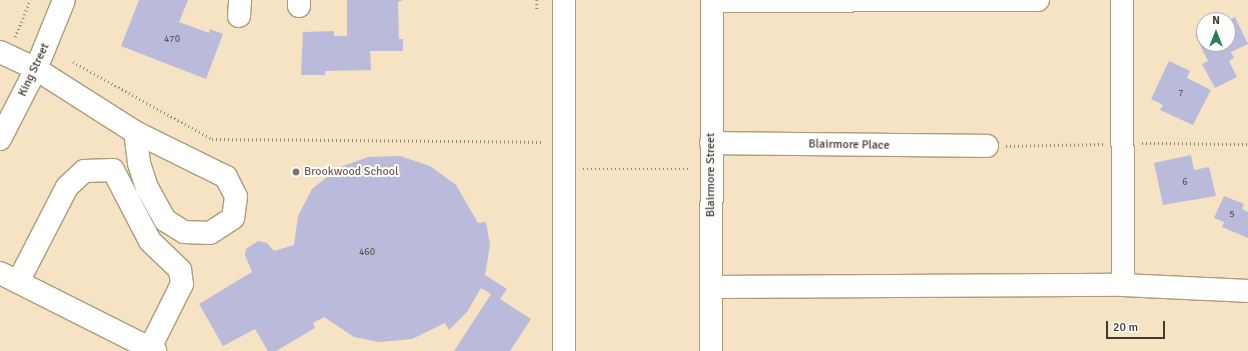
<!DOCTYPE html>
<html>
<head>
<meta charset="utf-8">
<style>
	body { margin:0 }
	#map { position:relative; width:1248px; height:351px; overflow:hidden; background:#f6e3c3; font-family:Signika,sans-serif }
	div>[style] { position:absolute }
	.building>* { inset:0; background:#babadb }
	.path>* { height:2.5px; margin-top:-1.25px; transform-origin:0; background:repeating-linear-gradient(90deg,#948872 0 1px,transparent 0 4px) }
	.roads { filter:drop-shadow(1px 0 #ad9b7d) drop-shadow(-1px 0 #ad9b7d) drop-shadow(0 1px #ad9b7d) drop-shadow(0 -1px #ad9b7d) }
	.minor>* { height:22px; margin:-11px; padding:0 11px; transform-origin:11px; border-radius:11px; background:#fff }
	.dots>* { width:11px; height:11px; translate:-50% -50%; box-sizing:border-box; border:2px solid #fff; border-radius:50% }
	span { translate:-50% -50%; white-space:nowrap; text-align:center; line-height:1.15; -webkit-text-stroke:4px #fff; paint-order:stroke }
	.number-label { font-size:10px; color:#5f5a58 }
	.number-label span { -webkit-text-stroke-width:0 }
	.street-label { font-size:12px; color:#413a2d }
	.education-label { font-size:12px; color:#785e54 }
	.left { translate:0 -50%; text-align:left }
	.north { position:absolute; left:1196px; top:12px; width:40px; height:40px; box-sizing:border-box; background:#fff; border:1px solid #b3b0ab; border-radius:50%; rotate:0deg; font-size:11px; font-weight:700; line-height:16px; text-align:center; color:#413a2d }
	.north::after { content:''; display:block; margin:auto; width:14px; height:18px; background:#278054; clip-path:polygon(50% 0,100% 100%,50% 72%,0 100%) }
	.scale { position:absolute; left:1106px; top:321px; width:59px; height:18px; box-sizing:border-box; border:2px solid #413a2d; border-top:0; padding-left:5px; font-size:12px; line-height:14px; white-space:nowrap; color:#413a2d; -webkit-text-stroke:3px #fff; paint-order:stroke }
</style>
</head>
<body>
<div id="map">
	<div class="building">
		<i style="clip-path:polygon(139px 0,188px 0,179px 22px,209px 33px,210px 29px,223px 34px,206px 79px,121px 46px)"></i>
		<i style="clip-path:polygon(347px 0,403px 0,398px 2px,399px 39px,403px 39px,403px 51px,370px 51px,371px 70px,325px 71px,325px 75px,301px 75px,303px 32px,334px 31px,334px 36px,347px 36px)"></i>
		<i style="clip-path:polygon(1235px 17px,1248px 44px,1231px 52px,1234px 58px,1229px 61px,1237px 77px,1215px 88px,1202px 64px,1208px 61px,1195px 35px,1204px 30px,1204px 44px,1228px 44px,1228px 21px)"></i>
		<i style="clip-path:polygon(1169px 61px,1190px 71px,1187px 78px,1211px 90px,1193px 125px,1160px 110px,1163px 105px,1151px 99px)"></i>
		<i style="clip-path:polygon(1191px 155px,1194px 170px,1209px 167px,1216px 196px,1163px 205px,1154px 163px)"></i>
		<i style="clip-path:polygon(400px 156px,430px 166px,456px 185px,478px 223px,486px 222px,490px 245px,485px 275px,507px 289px,500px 299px,531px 319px,510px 351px,454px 351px,491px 294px,481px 288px,467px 312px,449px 330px,445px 323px,412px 339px,379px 342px,354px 337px,324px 317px,313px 323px,315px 328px,276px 351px,268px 351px,255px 329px,223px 346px,199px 304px,252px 272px,245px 255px,246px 249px,258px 241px,267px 243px,274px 251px,294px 245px,298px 216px,312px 189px,338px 168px,368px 157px)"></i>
		<i style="clip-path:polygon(1224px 196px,1244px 204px,1242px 209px,1248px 212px,1248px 238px,1222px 227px,1224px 222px,1214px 218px)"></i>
	</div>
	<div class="path">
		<i style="left:537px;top:0;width:10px;rotate:90deg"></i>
		<i style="left:15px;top:37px;width:40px;rotate:-68deg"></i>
		<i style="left:73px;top:62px;width:159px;rotate:29deg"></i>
		<i style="left:212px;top:139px;width:332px;rotate:0.5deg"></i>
		<i style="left:1142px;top:143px;width:106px;rotate:0.5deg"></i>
		<i style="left:1006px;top:146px;width:97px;rotate:-1.2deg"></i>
		<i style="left:583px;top:169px;width:107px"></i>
	</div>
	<div class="roads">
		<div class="minor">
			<i style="left:564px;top:0;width:351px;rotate:90deg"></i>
			<i style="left:1122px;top:0;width:285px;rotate:89.8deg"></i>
			<i style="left:712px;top:1px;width:326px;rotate:-0.2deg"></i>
			<i style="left:299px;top:6px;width:6px;rotate:-90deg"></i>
			<i style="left:239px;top:16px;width:16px;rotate:-86deg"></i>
			<i style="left:0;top:52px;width:40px;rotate:25deg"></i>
			<i style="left:36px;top:69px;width:117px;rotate:32.5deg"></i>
			<i style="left:135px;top:132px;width:102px;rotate:26.3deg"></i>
			<i style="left:226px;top:177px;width:22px;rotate:63deg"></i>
			<i style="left:236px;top:197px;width:21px;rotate:98deg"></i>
			<i style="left:233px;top:218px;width:27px;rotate:147deg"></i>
			<i style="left:210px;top:233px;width:26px;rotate:-178deg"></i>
			<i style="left:184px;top:232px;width:22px;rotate:-148deg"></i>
			<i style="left:165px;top:220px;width:37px;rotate:-119deg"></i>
			<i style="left:147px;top:188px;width:26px;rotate:-108deg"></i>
			<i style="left:139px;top:163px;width:31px;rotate:-97deg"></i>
			<i style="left:0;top:139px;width:79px;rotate:-62.8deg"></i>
			<i style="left:36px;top:69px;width:74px;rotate:-67.9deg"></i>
			<i style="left:711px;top:143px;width:276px;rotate:0.6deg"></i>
			<i style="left:0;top:273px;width:174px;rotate:26.7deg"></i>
			<i style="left:18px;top:282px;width:107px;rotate:-62.7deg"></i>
			<i style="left:67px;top:187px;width:23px;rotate:-43deg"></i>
			<i style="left:84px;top:171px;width:29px;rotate:-2deg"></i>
			<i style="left:113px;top:170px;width:80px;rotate:62.5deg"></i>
			<i style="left:150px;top:241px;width:42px;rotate:44deg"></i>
			<i style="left:180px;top:270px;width:14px;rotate:82deg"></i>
			<i style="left:182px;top:284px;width:72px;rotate:116.6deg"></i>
			<i style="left:711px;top:287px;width:412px;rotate:-0.3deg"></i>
			<i style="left:1123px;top:285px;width:125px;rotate:2.7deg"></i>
			<i style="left:711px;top:351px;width:351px;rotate:-89.8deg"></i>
		</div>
	</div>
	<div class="dots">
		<i style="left:296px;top:172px;background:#8d6e63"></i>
	</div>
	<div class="number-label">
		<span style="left:172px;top:40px">470</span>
		<span style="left:1181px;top:94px">7</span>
		<span style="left:1185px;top:183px">6</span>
		<span style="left:1232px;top:215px">5</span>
		<span style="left:367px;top:253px">460</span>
	</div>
	<div class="street-label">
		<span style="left:34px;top:70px;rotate:-65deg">King Street</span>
		<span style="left:849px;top:145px;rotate:1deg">Blairmore Place</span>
		<span style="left:711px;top:175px;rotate:-90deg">Blairmore Street</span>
	</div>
	<div class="education-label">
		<span class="left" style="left:304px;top:172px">Brookwood School</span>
	</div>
	<div class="north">N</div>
	<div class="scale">20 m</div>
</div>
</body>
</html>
